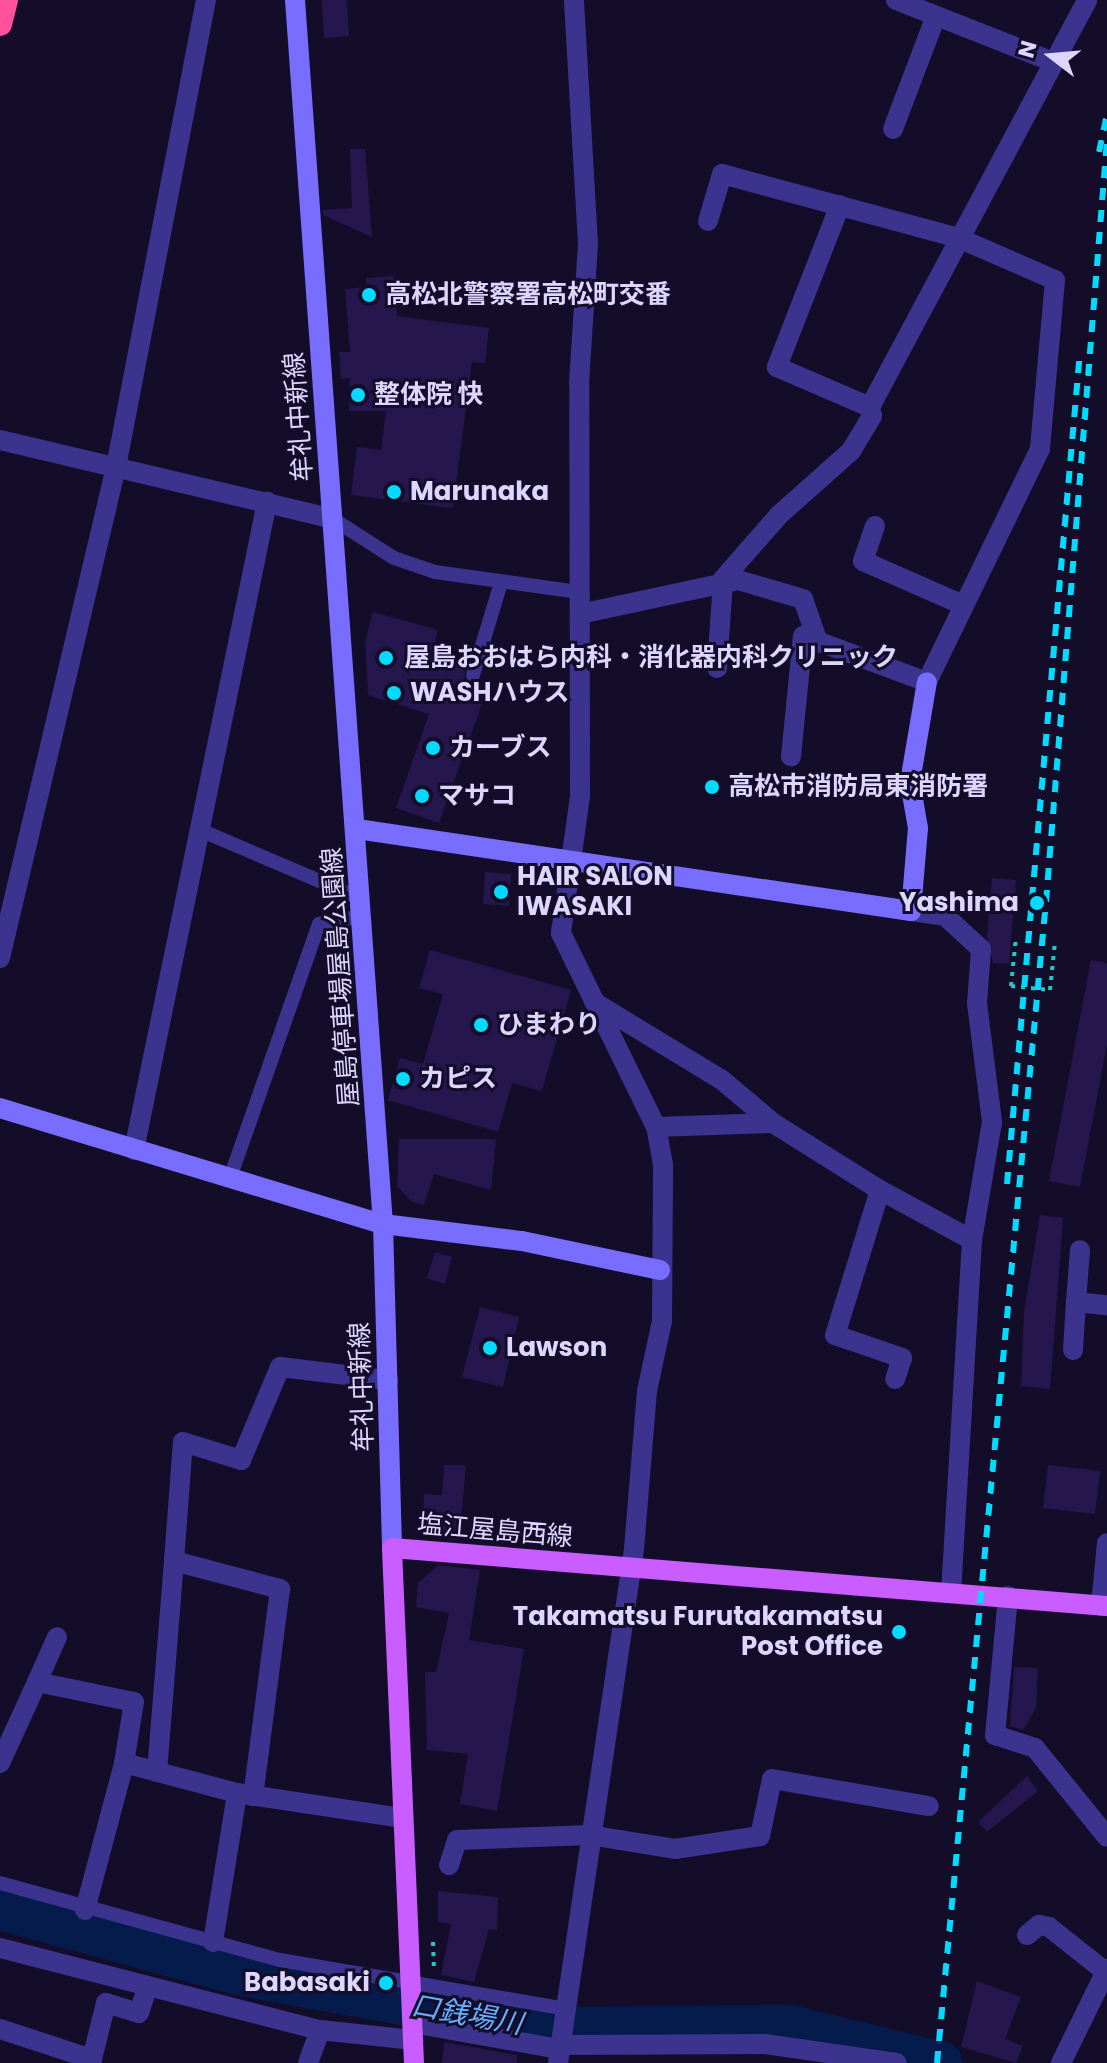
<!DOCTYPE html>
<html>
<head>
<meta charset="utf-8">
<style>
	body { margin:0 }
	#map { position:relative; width:1107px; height:2063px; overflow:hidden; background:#140d2a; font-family:Poppins,"Noto Sans JP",sans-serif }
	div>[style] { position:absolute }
	.river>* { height:42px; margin:-21px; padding:0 21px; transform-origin:21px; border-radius:21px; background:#041b4c }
	.building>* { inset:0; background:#25174d }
	.path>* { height:4px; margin-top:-2px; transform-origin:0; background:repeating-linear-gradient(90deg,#22c8c5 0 4px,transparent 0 10px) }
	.lane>* { height:14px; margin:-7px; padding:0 7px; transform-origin:7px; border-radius:7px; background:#3b338e }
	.street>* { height:20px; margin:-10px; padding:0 10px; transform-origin:10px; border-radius:10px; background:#3b338e }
	.secondary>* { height:20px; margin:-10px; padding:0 10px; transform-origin:10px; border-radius:10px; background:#786dff }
	.primary>* { height:20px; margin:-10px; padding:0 10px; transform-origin:10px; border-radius:10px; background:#ca5dff }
	.highway>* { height:24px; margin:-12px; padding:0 12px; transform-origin:12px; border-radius:12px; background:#ff519c }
	.rail>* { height:6px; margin-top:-3px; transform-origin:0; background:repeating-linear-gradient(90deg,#02daff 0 12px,transparent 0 22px) }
	.path-bridge>* { height:4px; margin-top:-2px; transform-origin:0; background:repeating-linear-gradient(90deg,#22c8c5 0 4px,transparent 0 10px) }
	.dots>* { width:22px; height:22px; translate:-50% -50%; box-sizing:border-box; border:4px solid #140d2a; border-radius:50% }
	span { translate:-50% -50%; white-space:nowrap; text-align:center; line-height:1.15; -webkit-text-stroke:6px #140d2a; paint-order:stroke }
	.poi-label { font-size:26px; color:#ddd6ff; font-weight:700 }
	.left { translate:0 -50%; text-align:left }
	.right { translate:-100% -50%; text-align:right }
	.street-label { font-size:26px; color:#ddd6ff }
	.water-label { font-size:28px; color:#64b0ff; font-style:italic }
	.north { position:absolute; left:1011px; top:16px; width:80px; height:80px; -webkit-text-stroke:6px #140d2a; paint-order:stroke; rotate:286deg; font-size:22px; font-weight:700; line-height:32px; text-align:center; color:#ddd6ff }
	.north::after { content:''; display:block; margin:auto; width:28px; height:36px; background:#ddd6ff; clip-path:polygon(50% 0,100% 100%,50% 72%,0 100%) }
</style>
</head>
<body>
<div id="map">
	<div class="river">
		<i style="left:0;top:1909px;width:250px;rotate:15.3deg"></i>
		<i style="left:241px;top:1975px;width:301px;rotate:10.2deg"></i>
		<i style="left:537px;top:2028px;width:253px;rotate:-0.5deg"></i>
		<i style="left:790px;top:2026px;width:156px;rotate:13.7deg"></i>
	</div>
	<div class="building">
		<i style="clip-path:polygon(322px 0,347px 0,349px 36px,324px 38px)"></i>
		<i style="clip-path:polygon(350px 149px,365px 149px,372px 237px,323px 215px,323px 210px,352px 208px)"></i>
		<i style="clip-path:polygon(394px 276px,397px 316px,489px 328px,485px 363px,472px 362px,453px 508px,351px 495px,357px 447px,381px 450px,386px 411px,349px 411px,350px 378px,341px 379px,339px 352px,350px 352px,345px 289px,366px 287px,366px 278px)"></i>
		<i style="clip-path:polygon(373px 612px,438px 630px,430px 657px,465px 666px,464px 694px,483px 701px,439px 823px,396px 808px,429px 714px,368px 695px,365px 642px)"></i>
		<i style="clip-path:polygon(485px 872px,511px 874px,509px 906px,483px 904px)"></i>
		<i style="clip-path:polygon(992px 878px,1016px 880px,1009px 964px,993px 963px,987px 937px)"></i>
		<i style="clip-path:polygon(430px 950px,571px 990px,542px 1091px,512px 1083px,498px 1132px,388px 1100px,400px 1058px,423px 1064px,443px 994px,419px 988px)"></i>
		<i style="clip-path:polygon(1091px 960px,1107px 963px,1107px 1044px,1080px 1187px,1049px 1181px)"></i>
		<i style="clip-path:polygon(399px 1139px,496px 1139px,491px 1190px,434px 1174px,424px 1205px,412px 1202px,397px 1186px)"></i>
		<i style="clip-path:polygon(1040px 1215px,1063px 1218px,1050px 1389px,1021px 1386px,1024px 1312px)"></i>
		<i style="clip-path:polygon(435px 1252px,452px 1257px,445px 1284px,427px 1278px)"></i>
		<i style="clip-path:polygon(480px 1307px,519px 1317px,503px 1387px,462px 1377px)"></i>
		<i style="clip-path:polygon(444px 1465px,466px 1465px,459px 1540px,441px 1539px,423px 1521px,424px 1494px,442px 1495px)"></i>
		<i style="clip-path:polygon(1048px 1465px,1100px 1471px,1095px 1514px,1043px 1508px)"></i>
		<i style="clip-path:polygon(439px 1565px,480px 1570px,469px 1640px,524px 1649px,497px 1811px,460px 1804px,468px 1754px,427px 1750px,425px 1672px,436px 1672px,449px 1613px,416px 1607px,418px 1583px)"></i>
		<i style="clip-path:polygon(1014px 1667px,1038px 1668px,1036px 1708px,1023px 1730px,1010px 1726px)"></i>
		<i style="clip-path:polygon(1027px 1776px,1038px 1791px,987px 1832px,978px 1822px)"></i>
		<i style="clip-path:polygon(438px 1891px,498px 1897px,497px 1930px,489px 1929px,474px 1982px,441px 1975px,451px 1924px,438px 1922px)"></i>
		<i style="clip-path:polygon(977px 1981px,1021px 1997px,1005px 2039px,1023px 2046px,1016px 2063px,961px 2047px)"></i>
		<i style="clip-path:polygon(444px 2042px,517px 2055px,517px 2063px,442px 2063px)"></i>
	</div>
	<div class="path">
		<i style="left:1011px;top:986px;width:49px;rotate:-84.2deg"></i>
		<i style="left:1050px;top:990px;width:48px;rotate:-84.1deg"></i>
		<i style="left:433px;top:1942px;width:27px;rotate:88deg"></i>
	</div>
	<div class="lane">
		<i style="left:333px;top:519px;width:72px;rotate:32.6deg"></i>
		<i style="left:394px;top:558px;width:43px;rotate:18.9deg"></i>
		<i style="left:435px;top:572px;width:146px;rotate:7.9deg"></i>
		<i style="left:473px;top:675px;width:96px;rotate:-73.1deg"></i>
		<i style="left:200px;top:830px;width:176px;rotate:23.1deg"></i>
		<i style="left:230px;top:1178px;width:269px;rotate:-70.7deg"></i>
		<i style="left:319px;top:924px;width:45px;rotate:-10.3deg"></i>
		<i style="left:0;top:1883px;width:290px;rotate:15.4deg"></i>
		<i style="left:280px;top:1960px;width:290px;rotate:9.7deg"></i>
	</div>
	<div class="street">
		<i style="left:896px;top:0;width:169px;rotate:21.5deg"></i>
		<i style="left:893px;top:129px;width:121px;rotate:-69.2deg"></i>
		<i style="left:840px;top:205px;width:174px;rotate:111.3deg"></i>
		<i style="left:777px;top:367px;width:101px;rotate:23.3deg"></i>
		<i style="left:870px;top:407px;width:461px;rotate:-61.9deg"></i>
		<i style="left:708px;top:221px;width:49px;rotate:-73.4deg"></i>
		<i style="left:722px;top:174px;width:242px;rotate:15.1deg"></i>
		<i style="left:956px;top:237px;width:108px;rotate:23.5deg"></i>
		<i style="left:1055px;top:280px;width:170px;rotate:95.1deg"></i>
		<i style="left:1040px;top:449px;width:259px;rotate:115.9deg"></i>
		<i style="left:927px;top:682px;width:132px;rotate:-159.6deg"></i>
		<i style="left:803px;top:636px;width:121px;rotate:95.7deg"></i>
		<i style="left:0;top:440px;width:342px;rotate:13.3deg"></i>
		<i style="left:875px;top:526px;width:37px;rotate:109deg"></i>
		<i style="left:863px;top:561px;width:109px;rotate:23.7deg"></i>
		<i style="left:580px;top:614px;width:162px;rotate:-12.1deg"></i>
		<i style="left:738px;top:580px;width:68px;rotate:16.3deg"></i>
		<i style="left:803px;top:599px;width:46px;rotate:70.8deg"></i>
		<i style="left:717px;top:668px;width:89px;rotate:-86.1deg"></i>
		<i style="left:723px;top:579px;width:85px;rotate:-48.8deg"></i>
		<i style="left:779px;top:515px;width:96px;rotate:-41.6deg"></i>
		<i style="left:851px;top:451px;width:41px;rotate:-59deg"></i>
		<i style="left:872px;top:416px;width:9px;rotate:-103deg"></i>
		<i style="left:911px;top:911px;width:34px;rotate:8deg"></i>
		<i style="left:945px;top:916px;width:49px;rotate:42.5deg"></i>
		<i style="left:981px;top:949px;width:54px;rotate:94.2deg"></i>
		<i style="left:977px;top:1003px;width:120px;rotate:82.8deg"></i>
		<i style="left:992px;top:1122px;width:120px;rotate:99.6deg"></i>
		<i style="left:972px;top:1240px;width:353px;rotate:93.4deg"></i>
		<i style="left:0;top:958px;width:505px;rotate:-76.71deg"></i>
		<i style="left:116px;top:467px;width:476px;rotate:-79.1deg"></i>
		<i style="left:594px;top:1002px;width:150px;rotate:31.4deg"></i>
		<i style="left:722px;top:1080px;width:67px;rotate:40.1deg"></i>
		<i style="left:656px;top:1127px;width:117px;rotate:-2deg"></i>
		<i style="left:773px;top:1123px;width:126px;rotate:32.1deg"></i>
		<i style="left:880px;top:1190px;width:152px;rotate:107.2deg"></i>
		<i style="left:835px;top:1335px;width:71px;rotate:18.9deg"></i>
		<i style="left:902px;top:1358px;width:22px;rotate:108deg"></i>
		<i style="left:134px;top:1150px;width:662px;rotate:-78.4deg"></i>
		<i style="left:880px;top:1190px;width:105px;rotate:28.5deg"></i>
		<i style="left:1076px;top:1302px;width:52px;rotate:-85.6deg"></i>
		<i style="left:1073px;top:1350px;width:48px;rotate:-86.4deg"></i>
		<i style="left:1076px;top:1302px;width:31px;rotate:6deg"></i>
		<i style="left:174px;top:1561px;width:119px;rotate:-85.7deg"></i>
		<i style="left:183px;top:1442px;width:61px;rotate:17.2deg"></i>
		<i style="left:241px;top:1460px;width:101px;rotate:-67.2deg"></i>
		<i style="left:280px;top:1367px;width:109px;rotate:6.9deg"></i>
		<i style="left:1008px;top:1596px;width:140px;rotate:95.3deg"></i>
		<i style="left:995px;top:1735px;width:42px;rotate:18deg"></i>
		<i style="left:1035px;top:1748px;width:114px;rotate:51deg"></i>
		<i style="left:1101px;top:1606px;width:63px;rotate:-84.6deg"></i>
		<i style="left:37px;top:1682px;width:49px;rotate:-66deg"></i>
		<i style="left:0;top:1763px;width:89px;rotate:-65.4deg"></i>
		<i style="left:37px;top:1682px;width:99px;rotate:11.7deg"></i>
		<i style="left:134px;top:1702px;width:62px;rotate:99.3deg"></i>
		<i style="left:124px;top:1763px;width:117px;rotate:14.9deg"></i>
		<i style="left:237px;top:1793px;width:168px;rotate:8.6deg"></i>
		<i style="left:157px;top:1772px;width:212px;rotate:-85.4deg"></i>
		<i style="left:174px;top:1561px;width:110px;rotate:14.8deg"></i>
		<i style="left:280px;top:1589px;width:209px;rotate:97.4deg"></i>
		<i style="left:449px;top:1865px;width:26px;rotate:-72deg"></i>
		<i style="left:457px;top:1840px;width:132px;rotate:-2.2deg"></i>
		<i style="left:589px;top:1835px;width:87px;rotate:9.2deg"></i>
		<i style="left:675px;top:1849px;width:86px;rotate:-8.7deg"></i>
		<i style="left:760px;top:1836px;width:58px;rotate:-78.1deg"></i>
		<i style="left:772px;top:1779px;width:159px;rotate:9.8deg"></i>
		<i style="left:85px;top:1910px;width:152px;rotate:-75.1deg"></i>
		<i style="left:1027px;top:1935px;width:16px;rotate:-40deg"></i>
		<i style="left:1039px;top:1925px;width:10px;rotate:11deg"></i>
		<i style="left:1049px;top:1927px;width:74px;rotate:38.4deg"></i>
		<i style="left:213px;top:1942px;width:151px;rotate:-80.8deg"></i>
		<i style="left:0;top:1948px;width:330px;rotate:14.4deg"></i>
		<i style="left:320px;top:2030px;width:94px;rotate:6.1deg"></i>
		<i style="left:412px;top:2023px;width:150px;rotate:10deg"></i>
		<i style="left:0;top:2029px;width:97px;rotate:18.1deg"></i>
		<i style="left:560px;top:2045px;width:205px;rotate:-0.3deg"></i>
		<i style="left:765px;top:2044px;width:133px;rotate:8.2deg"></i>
		<i style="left:91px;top:2063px;width:62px;rotate:-76deg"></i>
		<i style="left:106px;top:2003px;width:34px;rotate:17deg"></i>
		<i style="left:139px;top:2013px;width:26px;rotate:-72deg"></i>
		<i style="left:308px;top:2063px;width:35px;rotate:-70deg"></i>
		<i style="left:558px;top:2063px;width:520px;rotate:-81.59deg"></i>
		<i style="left:634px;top:1549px;width:159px;rotate:-85.3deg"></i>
		<i style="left:647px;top:1391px;width:72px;rotate:-77.9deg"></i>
		<i style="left:662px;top:1321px;width:156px;rotate:-89.6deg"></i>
		<i style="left:663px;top:1165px;width:39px;rotate:-100deg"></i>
		<i style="left:656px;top:1127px;width:216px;rotate:-116.1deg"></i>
		<i style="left:561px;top:933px;width:138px;rotate:-82.1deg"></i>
		<i style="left:580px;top:796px;width:413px;rotate:-90.1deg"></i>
		<i style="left:579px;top:383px;width:139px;rotate:-86.3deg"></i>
		<i style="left:588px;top:244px;width:244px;rotate:-93.3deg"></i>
		<i style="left:1061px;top:2063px;width:105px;rotate:-63.9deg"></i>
	</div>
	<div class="secondary">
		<i style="left:295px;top:0;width:1227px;rotate:85.89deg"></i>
		<i style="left:383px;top:1224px;width:324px;rotate:88.4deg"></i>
		<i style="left:357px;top:829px;width:560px;rotate:8.42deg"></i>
		<i style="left:911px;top:911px;width:83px;rotate:-85.2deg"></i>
		<i style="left:918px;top:828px;width:47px;rotate:-99.9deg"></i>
		<i style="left:910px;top:782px;width:101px;rotate:-80.4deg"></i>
		<i style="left:0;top:1108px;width:400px;rotate:16.9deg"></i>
		<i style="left:383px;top:1224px;width:140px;rotate:7deg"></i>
		<i style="left:522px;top:1241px;width:141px;rotate:11.9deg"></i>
	</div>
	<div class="primary">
		<i style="left:414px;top:2063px;width:515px;rotate:-92.45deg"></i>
		<i style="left:392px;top:1548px;width:717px;rotate:4.64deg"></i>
	</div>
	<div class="highway">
		<i style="left:0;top:24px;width:25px;rotate:-76deg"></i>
	</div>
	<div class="rail">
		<i style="left:1099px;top:152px;width:40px;rotate:-78deg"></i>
		<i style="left:1007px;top:1184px;width:836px;rotate:-84.99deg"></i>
		<i style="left:937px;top:2063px;width:1166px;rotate:-84.64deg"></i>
		<i style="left:1046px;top:902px;width:763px;rotate:-85.42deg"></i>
	</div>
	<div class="path-bridge">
		<i style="left:1011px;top:986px;width:39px;rotate:6deg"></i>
	</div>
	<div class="dots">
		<i style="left:369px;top:295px;background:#02daff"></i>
		<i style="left:358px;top:395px;background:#02daff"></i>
		<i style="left:394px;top:492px;background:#02daff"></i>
		<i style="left:386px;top:658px;background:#02daff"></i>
		<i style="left:394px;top:693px;background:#02daff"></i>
		<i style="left:433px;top:748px;background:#02daff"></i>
		<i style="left:712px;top:787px;background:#02daff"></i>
		<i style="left:422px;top:796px;background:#02daff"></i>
		<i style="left:501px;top:892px;background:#02daff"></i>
		<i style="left:1037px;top:903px;background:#02daff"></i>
		<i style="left:481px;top:1025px;background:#02daff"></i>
		<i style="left:403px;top:1079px;background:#02daff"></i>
		<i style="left:490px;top:1348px;background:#02daff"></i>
		<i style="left:899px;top:1632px;background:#02daff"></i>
		<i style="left:386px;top:1983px;background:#02daff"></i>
	</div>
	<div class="poi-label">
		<span class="left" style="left:385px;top:295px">高松北警察署高松町交番</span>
		<span class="left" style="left:374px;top:395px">整体院 快</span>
		<span class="left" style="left:410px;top:492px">Marunaka</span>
		<span class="left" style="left:404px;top:658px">屋島おおはら内科・消化器内科クリニック</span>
		<span class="left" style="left:410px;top:693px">WASHハウス</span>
		<span class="left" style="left:449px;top:748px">カーブス</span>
		<span class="left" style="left:728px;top:787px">高松市消防局東消防署</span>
		<span class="left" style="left:438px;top:796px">マサコ</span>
		<span class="left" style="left:517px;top:892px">HAIR SALON<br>IWASAKI</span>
		<span class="right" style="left:1019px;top:903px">Yashima</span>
		<span class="left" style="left:497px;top:1025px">ひまわり</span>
		<span class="left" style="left:419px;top:1079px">カピス</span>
		<span class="left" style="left:506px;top:1348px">Lawson</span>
		<span class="right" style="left:883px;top:1632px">Takamatsu Furutakamatsu<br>Post Office</span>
		<span class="right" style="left:370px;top:1983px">Babasaki</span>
	</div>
	<div class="street-label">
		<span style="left:299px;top:417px;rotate:-94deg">牟礼中新線</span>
		<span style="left:341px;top:977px;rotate:-94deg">屋島停車場屋島公園線</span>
		<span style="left:362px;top:1387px;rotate:-92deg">牟礼中新線</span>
		<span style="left:495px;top:1531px;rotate:5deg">塩江屋島西線</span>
	</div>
	<div class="water-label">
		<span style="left:467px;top:2015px;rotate:10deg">口銭場川</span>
	</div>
	<div class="north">N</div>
</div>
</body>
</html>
